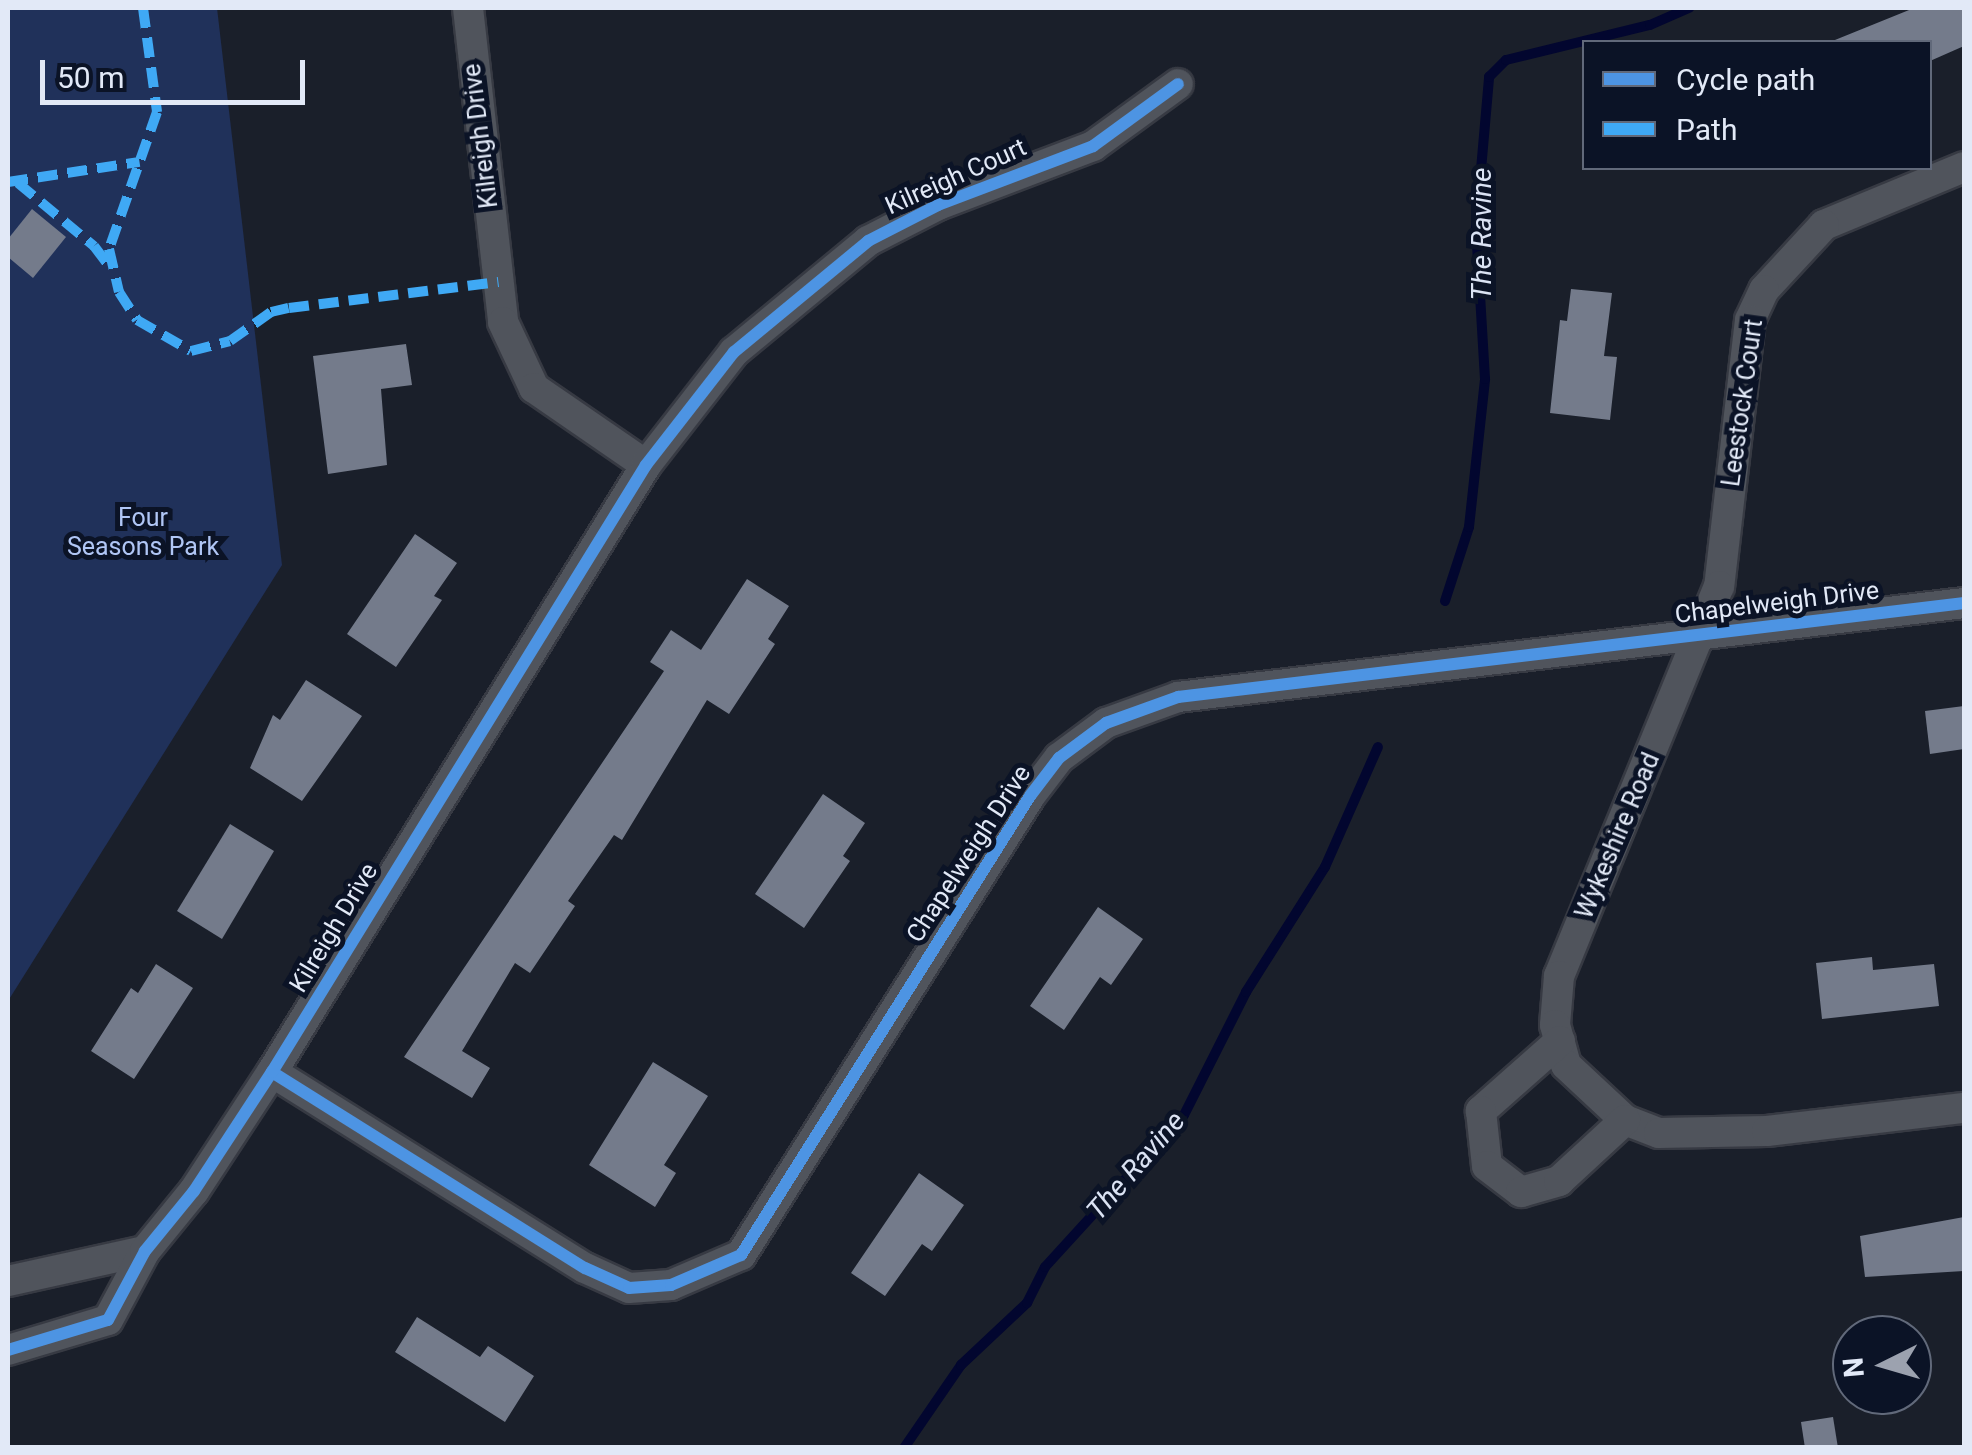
<!DOCTYPE html>
<html>
<head>
<meta charset="utf-8">
<style>
	body { margin:0 }
	#map { position:relative; width:1972px; height:1455px; overflow:hidden; background:#1a1f2a; font-family:Roboto,sans-serif }
	div>[style] { position:absolute }
	.green>* { inset:0; background:#20315a }
	.stream>* { height:10px; margin:-5px; padding:0 5px; transform-origin:5px; border-radius:5px; background:#02062f }
	.building>* { inset:0; background:#747b8b }
	.roads { filter:drop-shadow(2px 0 #373a43) drop-shadow(-2px 0 #373a43) drop-shadow(0 2px #373a43) drop-shadow(0 -2px #373a43) }
	.minor>* { height:30px; margin:-15px; padding:0 15px; transform-origin:15px; border-radius:15px; background:#50545c }
	.quiet>* { height:10px; margin-top:-5px; transform-origin:0; background:repeating-linear-gradient(90deg,#3fa9f5 0 20px,transparent 0 30px) }
	.cycleway>* { height:12px; margin:-6px; padding:0 6px; transform-origin:6px; border-radius:6px; background:#4d94e3 }
	span { translate:-50% -50%; white-space:nowrap; text-align:center; line-height:1.15; -webkit-text-stroke:10px #0b1326; paint-order:stroke }
	.street-label { font-size:25px; color:#e2e9f7 }
	.park-label { font-size:25px; color:#b0c6f5 }
	.water-label { font-size:28px; color:#dbe3f4; font-style:italic }
	.frame { position:absolute; inset:0; border:10px solid #e2e9f7; pointer-events:none }
	.legend { position:absolute; left:1582px; top:40px; width:350px; height:130px; box-sizing:border-box; background:#0b1326; border:2px solid #61697a; margin:0; padding:12px 18px; list-style:none; font-size:30px; color:#e2e9f7 }
	.legend li { display:flex; align-items:center; gap:20px; height:50px }
	.legend b { width:50px; border:2px solid #61697a }
	.north { position:absolute; left:1832px; top:1315px; width:100px; height:100px; box-sizing:border-box; background:#0b1326; border:2px solid #61697a; border-radius:50%; rotate:265deg; font-size:28px; font-weight:700; line-height:40px; text-align:center; color:#e2e9f7 }
	.north::after { content:''; display:block; margin:auto; width:35px; height:45px; background:#9ca2af; clip-path:polygon(50% 0,100% 100%,50% 72%,0 100%) }
	.scale { position:absolute; left:40px; top:60px; width:265px; height:45px; box-sizing:border-box; border:5px solid #e2e9f7; border-top:0; padding-left:12px; font-size:30px; line-height:35px; white-space:nowrap; color:#e2e9f7; -webkit-text-stroke:8px #0b1326; paint-order:stroke }
</style>
</head>
<body>
<div id="map">
	<div class="green">
		<i style="clip-path:polygon(8px 8px,217px 8px,282px 565px,8px 1001px)"></i>
	</div>
	<div class="stream">
		<i style="left:1445px;top:601px;width:78px;rotate:-72deg"></i>
		<i style="left:1469px;top:527px;width:149px;rotate:-83.8deg"></i>
		<i style="left:1485px;top:379px;width:152px;rotate:-93.4deg"></i>
		<i style="left:1476px;top:227px;width:151px;rotate:-85deg"></i>
		<i style="left:1489px;top:77px;width:24px;rotate:-45deg"></i>
		<i style="left:1506px;top:60px;width:148px;rotate:-13.7deg"></i>
		<i style="left:1650px;top:25px;width:43px;rotate:-23.6deg"></i>
		<i style="left:904px;top:1448px;width:101px;rotate:-55.5deg"></i>
		<i style="left:961px;top:1365px;width:91px;rotate:-43.2deg"></i>
		<i style="left:1027px;top:1303px;width:40px;rotate:-63.4deg"></i>
		<i style="left:1045px;top:1267px;width:206px;rotate:-47.6deg"></i>
		<i style="left:1184px;top:1115px;width:138px;rotate:-63.2deg"></i>
		<i style="left:1246px;top:992px;width:148px;rotate:-57.7deg"></i>
		<i style="left:1325px;top:867px;width:131px;rotate:-66.2deg"></i>
	</div>
	<div class="building">
		<i style="clip-path:polygon(1914px 8px,1964px 8px,1964px 46px,1930px 61px,1930px 42px,1830px 42px)"></i>
		<i style="clip-path:polygon(32px 209px,66px 237px,33px 278px,8px 257px,8px 239px)"></i>
		<i style="clip-path:polygon(1571px 289px,1612px 293px,1604px 356px,1617px 357px,1610px 420px,1550px 413px,1560px 320px,1567px 321px)"></i>
		<i style="clip-path:polygon(406px 344px,412px 385px,381px 389px,387px 465px,328px 474px,313px 356px)"></i>
		<i style="clip-path:polygon(415px 534px,457px 563px,434px 596px,442px 600px,396px 667px,347px 634px)"></i>
		<i style="clip-path:polygon(747px 579px,789px 606px,768px 639px,775px 644px,729px 714px,707px 700px,622px 840px,614px 835px,568px 901px,575px 906px,530px 973px,515px 963px,462px 1051px,490px 1068px,472px 1098px,404px 1057px,664px 671px,650px 662px,671px 630px,701px 650px)"></i>
		<i style="clip-path:polygon(306px 680px,362px 716px,302px 801px,250px 768px,273px 715px,280px 720px)"></i>
		<i style="clip-path:polygon(1964px 706px,1964px 749px,1930px 754px,1925px 711px)"></i>
		<i style="clip-path:polygon(823px 794px,865px 823px,843px 856px,850px 861px,804px 928px,755px 894px)"></i>
		<i style="clip-path:polygon(230px 824px,274px 851px,222px 939px,177px 911px)"></i>
		<i style="clip-path:polygon(1098px 907px,1143px 939px,1111px 985px,1100px 977px,1064px 1030px,1030px 1006px)"></i>
		<i style="clip-path:polygon(1872px 957px,1873px 970px,1934px 964px,1939px 1006px,1822px 1019px,1816px 963px)"></i>
		<i style="clip-path:polygon(156px 964px,193px 988px,134px 1079px,91px 1051px,131px 988px,138px 993px)"></i>
		<i style="clip-path:polygon(653px 1062px,708px 1096px,664px 1165px,676px 1173px,655px 1207px,589px 1165px)"></i>
		<i style="clip-path:polygon(919px 1173px,964px 1205px,932px 1251px,922px 1244px,885px 1296px,851px 1273px)"></i>
		<i style="clip-path:polygon(1964px 1217px,1964px 1271px,1865px 1277px,1860px 1236px)"></i>
		<i style="clip-path:polygon(417px 1317px,480px 1357px,488px 1346px,534px 1376px,505px 1422px,395px 1352px)"></i>
		<i style="clip-path:polygon(1833px 1417px,1838px 1448px,1805px 1448px,1801px 1422px)"></i>
	</div>
	<div class="roads">
		<div class="minor">
			<i style="left:468px;top:8px;width:316px;rotate:83.6deg"></i>
			<i style="left:503px;top:322px;width:73px;rotate:64.8deg"></i>
			<i style="left:534px;top:388px;width:136px;rotate:34.5deg"></i>
			<i style="left:1964px;top:167px;width:152px;rotate:157.5deg"></i>
			<i style="left:1824px;top:225px;width:88px;rotate:132.7deg"></i>
			<i style="left:1764px;top:290px;width:33px;rotate:115deg"></i>
			<i style="left:1750px;top:320px;width:268px;rotate:96.6deg"></i>
			<i style="left:1719px;top:586px;width:422px;rotate:112.3deg"></i>
			<i style="left:1559px;top:976px;width:49px;rotate:94.7deg"></i>
			<i style="left:1555px;top:1025px;width:41px;rotate:74.6deg"></i>
			<i style="left:1566px;top:1065px;width:81px;rotate:43deg"></i>
			<i style="left:1625px;top:1120px;width:36px;rotate:21deg"></i>
			<i style="left:1659px;top:1133px;width:108px;rotate:-1.1deg"></i>
			<i style="left:1767px;top:1131px;width:198px;rotate:-6.7deg"></i>
			<i style="left:1560px;top:1041px;width:106px;rotate:138.5deg"></i>
			<i style="left:1481px;top:1111px;width:55px;rotate:83.8deg"></i>
			<i style="left:1487px;top:1166px;width:43px;rotate:37.4deg"></i>
			<i style="left:1521px;top:1192px;width:40px;rotate:-16deg"></i>
			<i style="left:1559px;top:1181px;width:90px;rotate:-42.7deg"></i>
			<i style="left:272px;top:1072px;width:369px;rotate:32.1deg"></i>
			<i style="left:585px;top:1268px;width:48px;rotate:24.4deg"></i>
			<i style="left:629px;top:1288px;width:42px;rotate:-4.1deg"></i>
			<i style="left:671px;top:1285px;width:76px;rotate:-23.2deg"></i>
			<i style="left:741px;top:1255px;width:542px;rotate:-57.8deg"></i>
			<i style="left:1030px;top:796px;width:48px;rotate:-52.7deg"></i>
			<i style="left:1059px;top:758px;width:59px;rotate:-36.7deg"></i>
			<i style="left:1106px;top:723px;width:77px;rotate:-19.9deg"></i>
			<i style="left:1178px;top:697px;width:792px;rotate:-6.82deg"></i>
			<i style="left:8px;top:1281px;width:140px;rotate:-12.4deg"></i>
			<i style="left:8px;top:1350px;width:104px;rotate:-16.7deg"></i>
			<i style="left:108px;top:1320px;width:78px;rotate:-61.8deg"></i>
			<i style="left:145px;top:1251px;width:77px;rotate:-50.8deg"></i>
			<i style="left:194px;top:1191px;width:142px;rotate:-56.8deg"></i>
			<i style="left:272px;top:1072px;width:713px;rotate:-58.36deg"></i>
			<i style="left:646px;top:465px;width:143px;rotate:-52.1deg"></i>
			<i style="left:734px;top:352px;width:174px;rotate:-39.6deg"></i>
			<i style="left:868px;top:241px;width:79px;rotate:-27.2deg"></i>
			<i style="left:938px;top:205px;width:166px;rotate:-20.8deg"></i>
			<i style="left:1093px;top:146px;width:105px;rotate:-36.1deg"></i>
		</div>
	</div>
	<div class="quiet">
		<i style="left:143px;top:8px;width:105px;rotate:82.3deg"></i>
		<i style="left:157px;top:112px;width:145px;rotate:109.3deg"></i>
		<i style="left:109px;top:249px;width:44px;rotate:76.9deg"></i>
		<i style="left:119px;top:292px;width:33px;rotate:57deg"></i>
		<i style="left:137px;top:320px;width:62px;rotate:29.9deg"></i>
		<i style="left:191px;top:351px;width:40px;rotate:-14.4deg"></i>
		<i style="left:230px;top:341px;width:50px;rotate:-35.3deg"></i>
		<i style="left:271px;top:312px;width:18px;rotate:-13deg"></i>
		<i style="left:289px;top:308px;width:211px;rotate:-7.1deg"></i>
		<i style="left:8px;top:182px;width:133px;rotate:-8.7deg"></i>
		<i style="left:18px;top:183px;width:99px;rotate:39.7deg"></i>
		<i style="left:94px;top:246px;width:26px;rotate:53deg"></i>
	</div>
	<div class="cycleway">
		<i style="left:272px;top:1072px;width:369px;rotate:32.1deg"></i>
		<i style="left:585px;top:1268px;width:48px;rotate:24.4deg"></i>
		<i style="left:629px;top:1288px;width:42px;rotate:-4.1deg"></i>
		<i style="left:671px;top:1285px;width:76px;rotate:-23.2deg"></i>
		<i style="left:741px;top:1255px;width:542px;rotate:-57.8deg"></i>
		<i style="left:1030px;top:796px;width:48px;rotate:-52.7deg"></i>
		<i style="left:1059px;top:758px;width:59px;rotate:-36.7deg"></i>
		<i style="left:1106px;top:723px;width:77px;rotate:-19.9deg"></i>
		<i style="left:1178px;top:697px;width:792px;rotate:-6.82deg"></i>
		<i style="left:8px;top:1350px;width:104px;rotate:-16.7deg"></i>
		<i style="left:108px;top:1320px;width:78px;rotate:-61.8deg"></i>
		<i style="left:145px;top:1251px;width:77px;rotate:-50.8deg"></i>
		<i style="left:194px;top:1191px;width:142px;rotate:-56.8deg"></i>
		<i style="left:272px;top:1072px;width:713px;rotate:-58.36deg"></i>
		<i style="left:646px;top:465px;width:143px;rotate:-52.1deg"></i>
		<i style="left:734px;top:352px;width:174px;rotate:-39.6deg"></i>
		<i style="left:868px;top:241px;width:79px;rotate:-27.2deg"></i>
		<i style="left:938px;top:205px;width:166px;rotate:-20.8deg"></i>
		<i style="left:1093px;top:146px;width:105px;rotate:-36.1deg"></i>
	</div>
	<div class="street-label">
		<span style="left:481px;top:136px;rotate:-97deg">Kilreigh Drive</span>
		<span style="left:956px;top:177px;rotate:-24deg">Kilreigh Court</span>
		<span style="left:1743px;top:403px;rotate:-82deg">Leestock Court</span>
		<span style="left:1777px;top:603px;rotate:-7deg">Chapelweigh Drive</span>
		<span style="left:1618px;top:836px;rotate:-67deg">Wykeshire Road</span>
		<span style="left:969px;top:854px;rotate:-57deg">Chapelweigh Drive</span>
		<span style="left:334px;top:928px;rotate:-59deg">Kilreigh Drive</span>
	</div>
	<div class="park-label">
		<span style="left:143px;top:533px">Four<br>Seasons Park</span>
	</div>
	<div class="water-label">
		<span style="left:1482px;top:234px;rotate:-90deg">The Ravine</span>
		<span style="left:1136px;top:1166px;rotate:-49deg">The Ravine</span>
	</div>
	<div class="frame"></div>
	<ul class="legend">
	<li><b style="height:12px;background:#4d94e3"></b>Cycle path</li>
	<li><b style="height:12px;background:#3fa9f5"></b>Path</li>
	</ul>
	<div class="north">N</div>
	<div class="scale">50 m</div>
</div>
</body>
</html>
